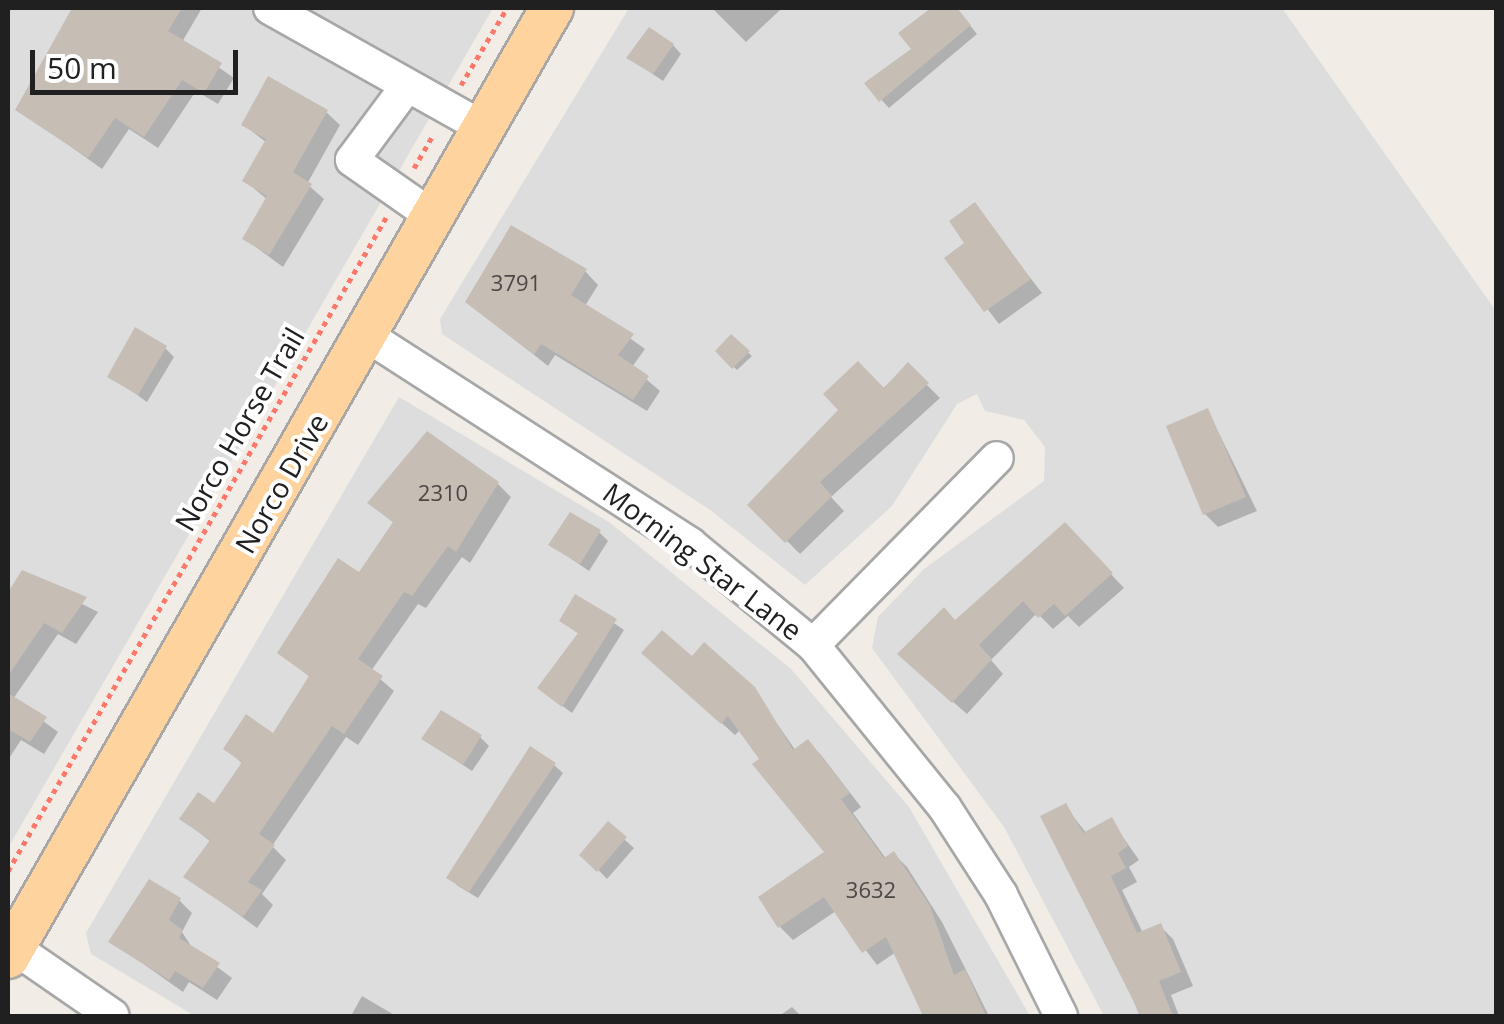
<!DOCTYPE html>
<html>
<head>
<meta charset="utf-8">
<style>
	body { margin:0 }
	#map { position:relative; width:1504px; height:1024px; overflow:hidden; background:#f1ede6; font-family:"Open Sans",sans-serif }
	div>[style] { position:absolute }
	.residential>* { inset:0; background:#dedddd }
	.shadow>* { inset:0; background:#0003 }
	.building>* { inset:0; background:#c6bdb5 }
	.path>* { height:5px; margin-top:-2.5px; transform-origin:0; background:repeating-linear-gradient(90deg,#fd786b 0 5px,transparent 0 10px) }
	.roads { filter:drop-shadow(2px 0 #a7a7a7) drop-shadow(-2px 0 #a7a7a7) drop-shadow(0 2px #a7a7a7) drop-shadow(0 -2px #a7a7a7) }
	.minor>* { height:32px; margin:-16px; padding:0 16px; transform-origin:16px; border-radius:16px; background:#fff }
	.major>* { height:42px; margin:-21px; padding:0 21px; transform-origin:21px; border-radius:21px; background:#fed39e }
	span { translate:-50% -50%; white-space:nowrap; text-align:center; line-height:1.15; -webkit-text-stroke:8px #fff; paint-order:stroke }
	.number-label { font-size:22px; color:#4a4745 }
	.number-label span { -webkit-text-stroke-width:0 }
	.street-label { font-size:28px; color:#202020 }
	.frame { position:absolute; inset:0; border:10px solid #202020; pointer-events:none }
	.scale { position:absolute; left:30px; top:50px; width:208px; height:45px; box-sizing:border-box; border:5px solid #202020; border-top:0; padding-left:12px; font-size:30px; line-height:35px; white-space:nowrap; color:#202020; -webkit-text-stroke:8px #fff; paint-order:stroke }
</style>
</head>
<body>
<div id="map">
	<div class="residential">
		<i style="clip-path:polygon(8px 8px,493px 8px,8px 848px)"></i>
		<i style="clip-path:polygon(629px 8px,1282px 8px,1496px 311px,1496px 1016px,1104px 1016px,1004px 827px,872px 648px,878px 617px,924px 569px,1044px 481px,1045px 447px,1024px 420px,985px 411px,977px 394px,957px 404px,892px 506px,805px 585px,710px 510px,442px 334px,440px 319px)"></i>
		<i style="clip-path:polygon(399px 397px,609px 522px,791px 669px,909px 807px,1030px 1016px,195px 1016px,91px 954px,86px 933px)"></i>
	</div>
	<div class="shadow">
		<i style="clip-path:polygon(76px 8px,202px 8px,182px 42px,234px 78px,218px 104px,196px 91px,158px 148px,129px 129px,102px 169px,18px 109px)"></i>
		<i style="clip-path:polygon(712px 8px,778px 8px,780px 10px,746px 42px)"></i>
		<i style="clip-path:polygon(935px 8px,956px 8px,977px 34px,889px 108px,867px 84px,915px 50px,902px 33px)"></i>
		<i style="clip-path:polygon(673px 45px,681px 54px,663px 81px,629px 58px)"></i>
		<i style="clip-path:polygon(326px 112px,340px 125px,307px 184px,324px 199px,283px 267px,245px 239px,268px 200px,245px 181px,267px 143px,244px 125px)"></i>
		<i style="clip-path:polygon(975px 206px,1042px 293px,999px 324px,948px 258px,968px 244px)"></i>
		<i style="clip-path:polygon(585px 271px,598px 285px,585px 306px,645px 349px,632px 367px,660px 391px,647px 411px,555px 355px,548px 366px,468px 302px)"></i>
		<i style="clip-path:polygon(731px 338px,752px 356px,737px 370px,718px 351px)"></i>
		<i style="clip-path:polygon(165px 348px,174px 357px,147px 402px,111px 376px)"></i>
		<i style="clip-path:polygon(908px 366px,940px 398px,831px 497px,844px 511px,800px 554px,751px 505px)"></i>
		<i style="clip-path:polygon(1208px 411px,1257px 511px,1218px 527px,1205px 514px)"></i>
		<i style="clip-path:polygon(498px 484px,511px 497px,470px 563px,462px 557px,426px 608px,418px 604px,371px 671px,394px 691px,358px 745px,346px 737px,272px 846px,286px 860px,262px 894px,273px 905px,257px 928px,186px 876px,211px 842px,182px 819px,214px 807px,244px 765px,226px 749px,273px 737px,311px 678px,281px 653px,359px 575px,395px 524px,370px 502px)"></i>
		<i style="clip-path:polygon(599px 532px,608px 541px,589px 571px,551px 545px)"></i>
		<i style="clip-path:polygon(1078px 539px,1124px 588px,1079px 627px,1068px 616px,1053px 629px,1037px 613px,991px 660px,1003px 674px,967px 714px,913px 667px,956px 622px)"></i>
		<i style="clip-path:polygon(23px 574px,98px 612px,76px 644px,58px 634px,13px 699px,58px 732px,44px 754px,21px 740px,8px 760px,8px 596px)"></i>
		<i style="clip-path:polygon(576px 597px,624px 630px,572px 713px,549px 696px,580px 635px,563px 621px)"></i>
		<i style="clip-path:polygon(692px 660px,753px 689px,796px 751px,808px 742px,821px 755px,861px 807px,853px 813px,887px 860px,894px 854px,907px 867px,942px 922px,989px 1016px,926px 1016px,896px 952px,877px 965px,836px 911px,793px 940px,780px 927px,828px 853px,741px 729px,735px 735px,658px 666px)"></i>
		<i style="clip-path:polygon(480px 737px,489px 746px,472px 771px,424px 739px)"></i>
		<i style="clip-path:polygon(554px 765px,563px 773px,478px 898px,458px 886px,449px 878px)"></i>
		<i style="clip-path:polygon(1065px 806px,1087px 834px,1111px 820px,1139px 860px,1129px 867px,1137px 882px,1122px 890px,1143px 933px,1160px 926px,1173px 939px,1193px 986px,1171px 995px,1179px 1016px,1140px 1016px,1091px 903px)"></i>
		<i style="clip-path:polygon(608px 825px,634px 848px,607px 879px,583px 854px)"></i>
		<i style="clip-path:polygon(179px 900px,192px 913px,182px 932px,193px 949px,232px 978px,217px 1000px,189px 982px,183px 992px,111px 941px)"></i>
		<i style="clip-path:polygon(362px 996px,391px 1013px,395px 1016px,351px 1016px)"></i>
		<i style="clip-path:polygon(792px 1007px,801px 1016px,779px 1016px)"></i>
	</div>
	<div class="building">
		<i style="clip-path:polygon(72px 8px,182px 8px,168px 31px,222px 63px,204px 93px,182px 80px,144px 137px,115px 118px,88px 158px,15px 110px)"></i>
		<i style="clip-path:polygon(931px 8px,957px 8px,971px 25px,879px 102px,864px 83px,911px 49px,898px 33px)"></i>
		<i style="clip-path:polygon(649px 27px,674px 44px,653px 74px,626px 58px)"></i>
		<i style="clip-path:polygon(268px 76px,328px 110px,293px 172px,312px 184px,269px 255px,242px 239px,267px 196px,242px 181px,266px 139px,241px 125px)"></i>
		<i style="clip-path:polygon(975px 202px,1031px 279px,984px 312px,944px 258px,964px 243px,949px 221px)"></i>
		<i style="clip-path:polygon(511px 225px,587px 269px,571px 295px,634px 334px,618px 355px,649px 376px,633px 400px,541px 344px,534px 355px,465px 302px)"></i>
		<i style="clip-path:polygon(135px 327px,167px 346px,138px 395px,107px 377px)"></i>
		<i style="clip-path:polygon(731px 334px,750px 351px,732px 369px,715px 351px)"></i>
		<i style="clip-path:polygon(858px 361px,884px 388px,908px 362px,929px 383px,820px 482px,832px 496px,785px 543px,747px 505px,838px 410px,823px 394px)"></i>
		<i style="clip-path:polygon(1208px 408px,1246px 497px,1203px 515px,1166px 426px)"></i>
		<i style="clip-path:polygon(427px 431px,499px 482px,456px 552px,448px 546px,412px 596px,404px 592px,358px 659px,383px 676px,344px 734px,332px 726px,259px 834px,275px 845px,248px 882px,262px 890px,243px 917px,183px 877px,210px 840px,179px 819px,198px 792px,214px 803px,242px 762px,223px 749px,246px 714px,273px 733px,309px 676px,277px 653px,338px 558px,359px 572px,393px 522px,367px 503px)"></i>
		<i style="clip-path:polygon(570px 512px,601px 530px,580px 564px,548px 545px)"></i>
		<i style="clip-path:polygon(1065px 522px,1113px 573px,1065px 616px,1054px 604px,1038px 618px,1023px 601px,979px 645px,992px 659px,952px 703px,897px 654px,944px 607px,955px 620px)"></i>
		<i style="clip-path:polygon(22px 570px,87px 597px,62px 633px,44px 623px,8px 676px,8px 592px)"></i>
		<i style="clip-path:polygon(575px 594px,617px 619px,562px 707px,537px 688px,578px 633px,559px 621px)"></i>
		<i style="clip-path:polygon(662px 630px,692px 656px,704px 642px,755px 687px,793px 750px,808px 739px,850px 793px,841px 799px,884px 858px,894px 851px,930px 906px,954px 975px,965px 969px,986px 1016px,923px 1016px,886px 937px,862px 953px,824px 897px,778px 928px,758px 897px,824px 852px,752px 764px,759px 759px,728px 716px,721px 724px,641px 653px)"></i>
		<i style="clip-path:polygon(8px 693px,47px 717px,30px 742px,8px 729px)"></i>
		<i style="clip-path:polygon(441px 710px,482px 735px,463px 765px,421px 739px)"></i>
		<i style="clip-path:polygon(530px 746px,556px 763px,469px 892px,446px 878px)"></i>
		<i style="clip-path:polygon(1066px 803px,1083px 833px,1112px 817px,1128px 846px,1118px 853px,1126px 868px,1111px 876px,1137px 933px,1161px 923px,1181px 972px,1159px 981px,1173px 1016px,1141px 1016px,1040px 816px)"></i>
		<i style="clip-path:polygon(608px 821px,627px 837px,597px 872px,579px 855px)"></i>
		<i style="clip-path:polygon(149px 879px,181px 898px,169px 920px,183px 930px,179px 938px,220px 963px,203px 988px,175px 971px,169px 980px,108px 942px)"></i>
	</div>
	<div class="path">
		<i style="left:461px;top:85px;width:90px;rotate:-59.1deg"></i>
		<i style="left:414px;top:168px;width:39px;rotate:-60deg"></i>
		<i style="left:8px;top:871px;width:757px;rotate:-59.95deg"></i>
	</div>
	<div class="roads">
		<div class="minor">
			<i style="left:270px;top:8px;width:243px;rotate:29.3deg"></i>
			<i style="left:407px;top:86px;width:92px;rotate:126.6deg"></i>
			<i style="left:352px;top:160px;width:98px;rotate:35deg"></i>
			<i style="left:366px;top:335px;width:386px;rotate:32.8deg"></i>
			<i style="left:690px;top:544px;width:159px;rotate:39.4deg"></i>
			<i style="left:813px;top:645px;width:210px;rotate:51deg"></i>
			<i style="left:945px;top:808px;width:103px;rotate:57.2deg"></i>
			<i style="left:1001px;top:895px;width:135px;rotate:63.6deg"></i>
			<i style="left:813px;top:645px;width:262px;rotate:-45.5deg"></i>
			<i style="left:13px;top:947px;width:121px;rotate:34.6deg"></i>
		</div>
		<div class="major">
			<i style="left:8px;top:957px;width:1094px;rotate:-60.18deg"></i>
		</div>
	</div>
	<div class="number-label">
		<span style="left:516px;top:283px">3791</span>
		<span style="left:443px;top:493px">2310</span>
		<span style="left:871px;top:890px">3632</span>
	</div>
	<div class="street-label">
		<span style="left:239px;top:429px;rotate:-60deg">Norco Horse Trail</span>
		<span style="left:281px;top:483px;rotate:-60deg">Norco Drive</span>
		<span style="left:703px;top:561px;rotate:37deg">Morning Star Lane</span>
	</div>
	<div class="frame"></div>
	<div class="scale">50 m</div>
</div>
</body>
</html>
